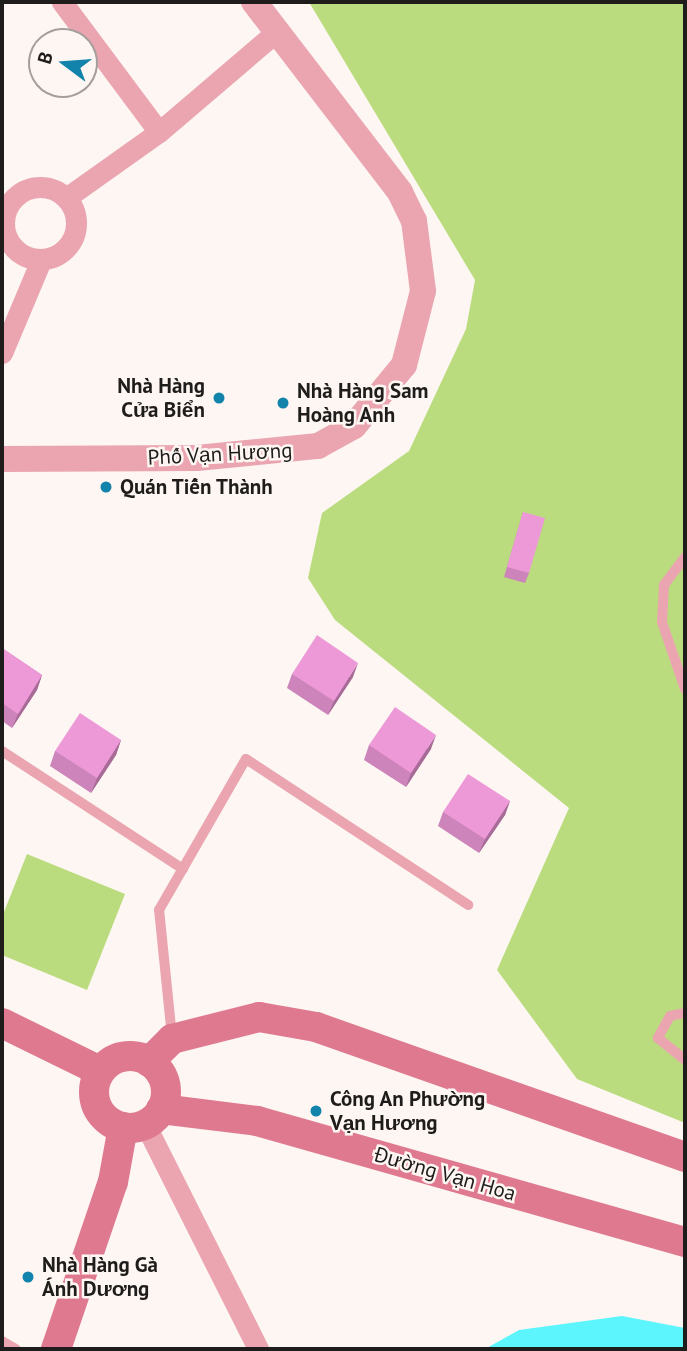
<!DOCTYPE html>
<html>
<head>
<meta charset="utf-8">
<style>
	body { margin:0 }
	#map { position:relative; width:687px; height:1351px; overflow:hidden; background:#fdf6f2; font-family:"PT Sans",sans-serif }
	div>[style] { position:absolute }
	.green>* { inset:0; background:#bbdc7e }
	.water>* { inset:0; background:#5cf4fd }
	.service>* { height:10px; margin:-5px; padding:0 5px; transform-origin:5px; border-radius:5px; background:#eaa5b1 }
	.minor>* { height:21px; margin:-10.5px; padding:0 10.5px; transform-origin:10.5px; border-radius:10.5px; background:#eaa5b1 }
	.minor>.ring { margin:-10.5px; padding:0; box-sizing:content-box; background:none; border:21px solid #eaa5b1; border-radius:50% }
	.tertiary>* { height:26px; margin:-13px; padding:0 13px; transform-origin:13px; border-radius:13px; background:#eaa5b1 }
	.secondary>* { height:30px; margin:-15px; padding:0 15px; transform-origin:15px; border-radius:15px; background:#df798f }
	.secondary>.ring { margin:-15px; padding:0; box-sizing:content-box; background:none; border:30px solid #df798f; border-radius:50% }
	.wall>* { inset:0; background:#cc84ba }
	.shaded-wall>* { inset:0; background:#a66b97 }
	.building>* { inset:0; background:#ed99d8 }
	.dots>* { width:19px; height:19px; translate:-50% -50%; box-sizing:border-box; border:4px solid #fdf6f2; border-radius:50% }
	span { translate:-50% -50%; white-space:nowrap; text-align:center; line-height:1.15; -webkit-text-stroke:5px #fdf6f2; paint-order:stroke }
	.poi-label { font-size:21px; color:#1f1d1b; font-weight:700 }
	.right { translate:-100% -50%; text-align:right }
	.left { translate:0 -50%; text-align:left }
	.street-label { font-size:21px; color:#1f1d1b }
	.frame { position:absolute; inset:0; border:4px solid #1f1d1b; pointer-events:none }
	.north { position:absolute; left:28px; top:28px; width:70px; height:70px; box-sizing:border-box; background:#fdf6f2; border:2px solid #a49f9c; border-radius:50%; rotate:286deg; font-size:19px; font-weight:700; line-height:28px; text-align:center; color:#1f1d1b }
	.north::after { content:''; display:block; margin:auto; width:24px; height:32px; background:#1283aa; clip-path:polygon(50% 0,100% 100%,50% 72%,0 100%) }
</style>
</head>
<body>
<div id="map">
	<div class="green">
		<i style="clip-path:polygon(309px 2px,685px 2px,685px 1123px,577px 1079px,497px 970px,569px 808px,335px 620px,308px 578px,322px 513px,409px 451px,466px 329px,475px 280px)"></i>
		<i style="clip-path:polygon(27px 854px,125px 894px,87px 990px,2px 955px,2px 917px)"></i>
	</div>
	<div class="water">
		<i style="clip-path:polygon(622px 1316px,685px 1328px,685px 1349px,485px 1349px,519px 1330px)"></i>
	</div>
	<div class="service">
		<i style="left:685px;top:557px;width:35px;rotate:127deg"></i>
		<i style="left:664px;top:585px;width:37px;rotate:93deg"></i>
		<i style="left:662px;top:622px;width:71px;rotate:71.1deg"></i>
		<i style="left:2px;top:751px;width:216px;rotate:33.1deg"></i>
		<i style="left:685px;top:1013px;width:15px;rotate:169deg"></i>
		<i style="left:670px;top:1016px;width:25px;rotate:119deg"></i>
		<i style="left:658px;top:1038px;width:35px;rotate:39deg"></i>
		<i style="left:172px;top:1037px;width:128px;rotate:-95.8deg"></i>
		<i style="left:159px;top:910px;width:174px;rotate:-60.1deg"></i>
		<i style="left:246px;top:759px;width:266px;rotate:33.3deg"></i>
		<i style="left:2px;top:1341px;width:16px;rotate:30deg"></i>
	</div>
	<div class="minor">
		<i style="left:62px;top:2px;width:162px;rotate:53.3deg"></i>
		<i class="ring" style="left:4px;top:187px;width:51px;height:51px"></i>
		<i style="left:66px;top:198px;width:114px;rotate:-35.4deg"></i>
		<i style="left:159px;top:132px;width:154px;rotate:-40.5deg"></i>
		<i style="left:2px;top:353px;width:101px;rotate:-67.2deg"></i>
		<i style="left:145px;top:1124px;width:252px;rotate:63.3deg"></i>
	</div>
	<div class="tertiary">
		<i style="left:2px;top:459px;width:195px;rotate:-0.3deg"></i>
		<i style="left:197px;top:458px;width:122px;rotate:-5.7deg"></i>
		<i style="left:318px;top:446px;width:41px;rotate:-29.1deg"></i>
		<i style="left:354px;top:426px;width:79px;rotate:-50.7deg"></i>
		<i style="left:404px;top:365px;width:76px;rotate:-75.6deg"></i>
		<i style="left:423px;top:291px;width:71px;rotate:-97.3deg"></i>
		<i style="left:414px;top:221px;width:32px;rotate:-116deg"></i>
		<i style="left:400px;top:192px;width:240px;rotate:-127.5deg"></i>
	</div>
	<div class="secondary">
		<i style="left:2px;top:1023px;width:109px;rotate:26.1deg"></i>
		<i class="ring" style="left:94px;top:1056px;width:42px;height:42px"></i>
		<i style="left:149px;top:1062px;width:33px;rotate:-45deg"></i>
		<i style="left:172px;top:1039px;width:90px;rotate:-14.2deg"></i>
		<i style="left:259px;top:1017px;width:58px;rotate:10deg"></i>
		<i style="left:316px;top:1027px;width:391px;rotate:19.4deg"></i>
		<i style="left:161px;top:1109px;width:97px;rotate:7.1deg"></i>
		<i style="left:257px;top:1121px;width:445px;rotate:15.8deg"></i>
		<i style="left:56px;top:1349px;width:176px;rotate:-71.2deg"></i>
		<i style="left:113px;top:1182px;width:56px;rotate:-79.7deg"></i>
	</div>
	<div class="wall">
		<i style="clip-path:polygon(523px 512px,529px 573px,525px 583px,504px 577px)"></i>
		<i style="clip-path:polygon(2px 648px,42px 675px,37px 690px,12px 728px,2px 721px)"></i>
		<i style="clip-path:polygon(292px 674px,353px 677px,328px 715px,287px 688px)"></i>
		<i style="clip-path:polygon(121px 740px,116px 755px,91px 793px,50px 766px,55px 751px)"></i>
		<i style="clip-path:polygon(369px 745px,431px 749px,406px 787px,364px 760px)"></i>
		<i style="clip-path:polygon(510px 801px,505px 815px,479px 853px,438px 826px,443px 812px)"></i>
	</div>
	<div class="shaded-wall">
		<i style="clip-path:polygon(358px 663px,353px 677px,328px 715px,334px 701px)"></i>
		<i style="clip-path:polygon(42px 675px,37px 690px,12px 728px,18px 714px)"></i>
		<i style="clip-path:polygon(436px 735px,431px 749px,406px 787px,411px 773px)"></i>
		<i style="clip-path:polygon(121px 740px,116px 755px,91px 793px,97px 778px)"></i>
		<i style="clip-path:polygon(510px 801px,505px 815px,479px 853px,485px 839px)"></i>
	</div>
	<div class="building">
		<i style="clip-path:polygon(523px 512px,545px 518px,529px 573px,507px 567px)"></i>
		<i style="clip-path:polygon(317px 635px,358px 663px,334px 701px,292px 674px)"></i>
		<i style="clip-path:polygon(2px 648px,42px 675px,18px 714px,2px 703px)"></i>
		<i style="clip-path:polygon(395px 707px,436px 735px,411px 773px,369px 745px)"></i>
		<i style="clip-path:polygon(80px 713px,121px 740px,97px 778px,55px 751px)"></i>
		<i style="clip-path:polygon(468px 774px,510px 801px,485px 839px,443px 812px)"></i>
	</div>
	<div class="dots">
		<i style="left:219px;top:398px;background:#1283aa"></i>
		<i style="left:283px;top:403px;background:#1283aa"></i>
		<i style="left:106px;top:487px;background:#1283aa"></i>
		<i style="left:316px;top:1111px;background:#1283aa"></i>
		<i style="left:28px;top:1277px;background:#1283aa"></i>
	</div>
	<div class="poi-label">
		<span class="right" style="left:205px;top:398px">Nhà Hàng<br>Cửa Biển</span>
		<span class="left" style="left:297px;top:403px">Nhà Hàng Sam<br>Hoàng Anh</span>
		<span class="left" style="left:120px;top:487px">Quán Tiến Thành</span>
		<span class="left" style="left:330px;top:1111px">Công An Phường<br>Vạn Hương</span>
		<span class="left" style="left:42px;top:1277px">Nhà Hàng Gà<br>Ánh Dương</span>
	</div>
	<div class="street-label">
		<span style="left:220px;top:454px;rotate:-3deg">Phố Vạn Hương</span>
		<span style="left:445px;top:1174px;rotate:16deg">Đường Vạn Hoa</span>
	</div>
	<div class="frame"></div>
	<div class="north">B</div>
</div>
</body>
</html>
